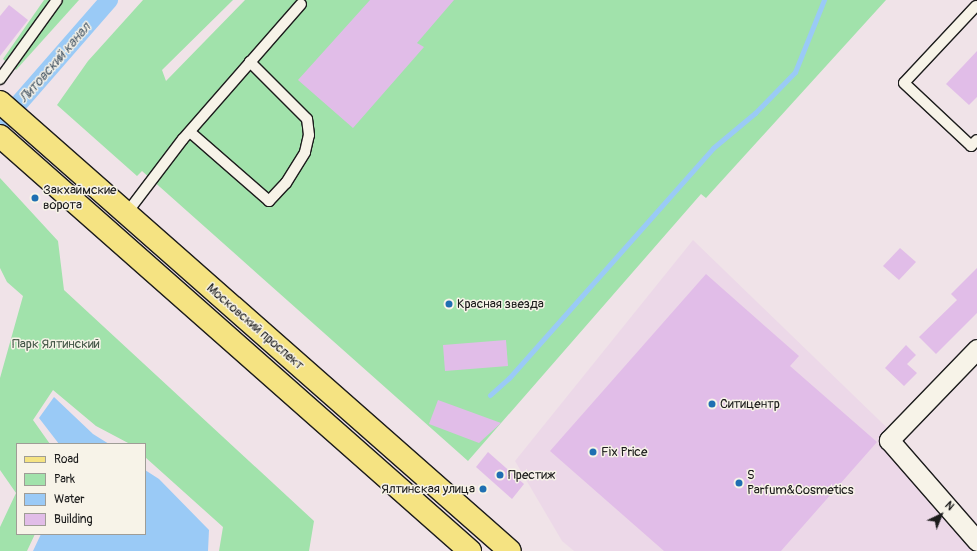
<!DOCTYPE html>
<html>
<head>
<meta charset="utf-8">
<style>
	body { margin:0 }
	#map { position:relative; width:977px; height:551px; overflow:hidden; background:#f0e3e8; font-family:Pangolin,sans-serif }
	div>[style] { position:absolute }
	.built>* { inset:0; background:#ecd8e8 }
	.green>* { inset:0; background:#a1e2ab }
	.water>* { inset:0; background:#9acaf6 }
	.stream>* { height:5px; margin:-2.5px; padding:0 2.5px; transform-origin:2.5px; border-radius:2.5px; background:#9acaf6 }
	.canal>* { height:18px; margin:-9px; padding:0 9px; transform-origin:9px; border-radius:9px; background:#9acaf6 }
	.building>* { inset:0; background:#e1bde8 }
	.roads { filter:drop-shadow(1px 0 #1c1c1c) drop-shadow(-1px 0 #1c1c1c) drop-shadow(0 1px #1c1c1c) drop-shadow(0 -1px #1c1c1c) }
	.service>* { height:10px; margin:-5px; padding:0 5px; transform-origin:5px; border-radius:5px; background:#f7f3e8 }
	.minor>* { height:19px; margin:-9.5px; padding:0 9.5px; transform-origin:9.5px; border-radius:9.5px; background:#f7f3e8 }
	.primary>* { height:22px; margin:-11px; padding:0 11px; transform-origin:11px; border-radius:11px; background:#f5e382 }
	.dots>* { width:11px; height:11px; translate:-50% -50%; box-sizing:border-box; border:2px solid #f7f3e8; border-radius:50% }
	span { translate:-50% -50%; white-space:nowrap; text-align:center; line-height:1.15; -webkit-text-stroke:3px #f7f3e8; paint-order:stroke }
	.poi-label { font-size:13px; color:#1c1c1c }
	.left { translate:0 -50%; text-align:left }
	.right { translate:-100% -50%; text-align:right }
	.street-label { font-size:13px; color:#1c1c1c }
	.park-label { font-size:13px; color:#445747 }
	.water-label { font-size:14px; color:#485968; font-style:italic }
	.legend { position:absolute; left:16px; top:443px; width:130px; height:92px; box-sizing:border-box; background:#f7f3e8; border:1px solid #9f9d96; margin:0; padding:5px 7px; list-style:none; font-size:12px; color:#1c1c1c }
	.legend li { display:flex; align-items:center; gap:8px; height:20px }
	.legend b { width:20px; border:1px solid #9f9d96 }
	.north { position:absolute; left:921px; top:495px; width:40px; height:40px; -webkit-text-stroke:3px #f7f3e8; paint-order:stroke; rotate:43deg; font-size:11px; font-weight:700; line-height:16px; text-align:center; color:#1c1c1c }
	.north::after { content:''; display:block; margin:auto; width:14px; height:18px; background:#1c1c1c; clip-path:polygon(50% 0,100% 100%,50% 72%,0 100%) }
</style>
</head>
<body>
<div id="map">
	<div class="built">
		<i style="clip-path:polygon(693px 240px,910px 450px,977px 523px,977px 551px,574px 551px,562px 541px,515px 461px)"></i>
	</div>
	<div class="green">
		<i style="clip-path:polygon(44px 0,79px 0,16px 70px,3px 59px)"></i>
		<i style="clip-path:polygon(143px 0,233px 0,162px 70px,166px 81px,245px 0,886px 0,706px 198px,701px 194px,468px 461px,142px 171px,137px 176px,57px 105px,88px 61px)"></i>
		<i style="clip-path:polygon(0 178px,58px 241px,64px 290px,314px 521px,309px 551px,219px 551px,223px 527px,145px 457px,145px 444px,130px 444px,96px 426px,53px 390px,33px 420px,50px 444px,17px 444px,17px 534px,35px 534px,27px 551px,0 551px,0 527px,16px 493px,0 470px,0 378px,23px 296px,7px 282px,0 268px)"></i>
	</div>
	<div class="water">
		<i style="clip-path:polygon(54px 397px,93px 434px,109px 444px,59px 444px,39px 418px)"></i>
		<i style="clip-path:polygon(145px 470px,159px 479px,209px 530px,208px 551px,33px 551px,41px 534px,145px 534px)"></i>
	</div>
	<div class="stream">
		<i style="left:490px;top:395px;width:25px;rotate:-42deg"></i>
		<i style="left:509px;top:378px;width:307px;rotate:-48.4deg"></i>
		<i style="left:713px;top:148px;width:55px;rotate:-39.8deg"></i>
		<i style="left:755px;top:113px;width:57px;rotate:-45.7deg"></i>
		<i style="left:795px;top:72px;width:78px;rotate:-68.1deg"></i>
	</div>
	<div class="canal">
		<i style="left:0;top:125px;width:166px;rotate:-48.9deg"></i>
	</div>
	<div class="building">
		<i style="clip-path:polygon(370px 0,454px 0,417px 43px,424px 47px,353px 128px,298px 80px)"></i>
		<i style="clip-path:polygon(9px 5px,28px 20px,0 56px,0 16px)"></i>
		<i style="clip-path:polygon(977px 51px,977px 97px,969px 105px,946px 84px)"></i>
		<i style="clip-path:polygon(900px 248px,916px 262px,899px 280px,883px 266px)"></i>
		<i style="clip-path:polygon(977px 268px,977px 313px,936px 354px,919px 337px,957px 300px,951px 294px)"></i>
		<i style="clip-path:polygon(706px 274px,799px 356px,790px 366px,877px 442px,781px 551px,664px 551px,550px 451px)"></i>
		<i style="clip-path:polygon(506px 340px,508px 366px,445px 371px,443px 345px)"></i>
		<i style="clip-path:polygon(906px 345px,916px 355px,907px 364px,917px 373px,904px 386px,885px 368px)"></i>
		<i style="clip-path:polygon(438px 400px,501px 423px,479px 443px,429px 424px)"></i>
		<i style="clip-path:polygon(488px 452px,524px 484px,512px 499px,476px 467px)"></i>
	</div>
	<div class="roads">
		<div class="service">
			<i style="left:976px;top:6px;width:105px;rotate:133.1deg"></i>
			<i style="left:904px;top:83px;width:92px;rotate:43.2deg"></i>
			<i style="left:971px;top:146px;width:8px;rotate:-45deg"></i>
			<i style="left:0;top:79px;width:97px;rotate:-54.2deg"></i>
			<i style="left:190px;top:132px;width:105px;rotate:41.1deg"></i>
			<i style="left:269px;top:201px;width:25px;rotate:-47deg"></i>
			<i style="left:286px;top:183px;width:36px;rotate:-58deg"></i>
			<i style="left:305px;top:152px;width:17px;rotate:-77deg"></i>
			<i style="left:309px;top:135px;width:16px;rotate:-97deg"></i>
			<i style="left:307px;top:119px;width:81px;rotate:-135deg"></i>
			<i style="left:126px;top:214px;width:94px;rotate:-52.8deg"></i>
			<i style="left:183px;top:139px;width:179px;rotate:-48.8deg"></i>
		</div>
		<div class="minor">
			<i style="left:977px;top:349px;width:127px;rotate:134deg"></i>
			<i style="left:889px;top:440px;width:134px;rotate:48.9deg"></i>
		</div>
		<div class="primary">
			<i style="left:0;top:102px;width:679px;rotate:41.36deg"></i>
			<i style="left:0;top:136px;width:627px;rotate:41.44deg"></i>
		</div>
	</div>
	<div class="dots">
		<i style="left:35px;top:198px;background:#1f6fb2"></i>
		<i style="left:449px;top:304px;background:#1f6fb2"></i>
		<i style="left:712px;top:404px;background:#1f6fb2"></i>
		<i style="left:593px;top:452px;background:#1f6fb2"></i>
		<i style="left:500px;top:475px;background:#1f6fb2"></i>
		<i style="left:739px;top:483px;background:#1f6fb2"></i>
		<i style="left:483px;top:489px;background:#1f6fb2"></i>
	</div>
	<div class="poi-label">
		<span class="left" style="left:43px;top:198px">Закхаймские<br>ворота</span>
		<span class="left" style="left:457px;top:304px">Красная звезда</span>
		<span class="left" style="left:720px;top:404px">Ситицентр</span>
		<span class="left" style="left:601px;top:452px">Fix Price</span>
		<span class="left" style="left:508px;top:475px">Престиж</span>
		<span class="left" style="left:747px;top:483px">S<br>Parfum&amp;Cosmetics</span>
		<span class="right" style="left:475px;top:489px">Ялтинская улица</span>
	</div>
	<div class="street-label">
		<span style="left:255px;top:327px;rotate:41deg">Московский проспект</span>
	</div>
	<div class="park-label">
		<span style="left:56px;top:344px">Парк Ялтинский</span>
	</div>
	<div class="water-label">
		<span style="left:55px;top:63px;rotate:-49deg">Литовский канал</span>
	</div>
	<ul class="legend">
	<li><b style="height:5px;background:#f5e382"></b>Road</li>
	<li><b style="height:11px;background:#a1e2ab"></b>Park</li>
	<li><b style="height:11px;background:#9acaf6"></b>Water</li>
	<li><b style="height:11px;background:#e1bde8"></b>Building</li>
	</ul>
	<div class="north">N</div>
</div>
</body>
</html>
